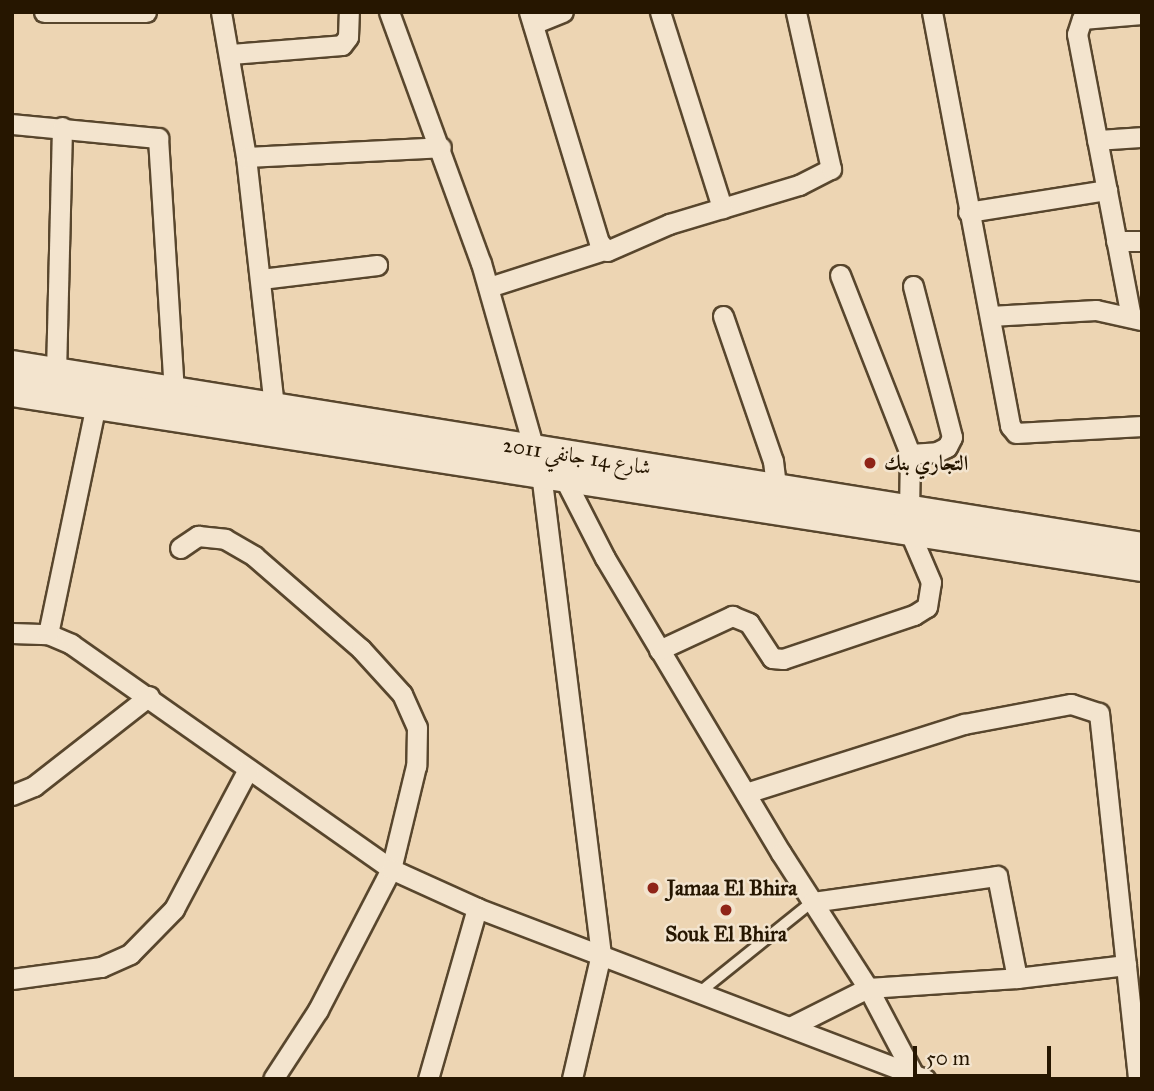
<!DOCTYPE html>
<html>
<head>
<meta charset="utf-8">
<style>
	body { margin:0 }
	#map { position:relative; width:1154px; height:1091px; overflow:hidden; background:#edd5b3; font-family:"IM FELL Great Primer",Amiri,serif }
	div>[style] { position:absolute }
	.roads { filter:drop-shadow(2px 0 #58462d) drop-shadow(-2px 0 #58462d) drop-shadow(0 2px #58462d) drop-shadow(0 -2px #58462d) }
	.lane>* { height:10px; margin:-5px; padding:0 5px; transform-origin:5px; border-radius:5px; background:#f3e4ce }
	.street>* { height:19px; margin:-9.5px; padding:0 9.5px; transform-origin:9.5px; border-radius:9.5px; background:#f3e4ce }
	.secondary>* { height:28px; margin:-14px; padding:0 14px; transform-origin:14px; border-radius:14px; background:#f3e4ce }
	.dots>* { width:19px; height:19px; translate:-50% -50%; box-sizing:border-box; border:4px solid #f3e4ce; border-radius:50% }
	span { translate:-50% -50%; white-space:nowrap; text-align:center; line-height:1.15; -webkit-text-stroke:5px #f3e4ce; paint-order:stroke }
	.street-label { font-size:21px; color:#261600 }
	.poi-label { font-size:21px; color:#261600; font-weight:700 }
	.left { translate:0 -50%; text-align:left }
	.frame { position:absolute; inset:0; border:14px solid #261600; pointer-events:none }
	.scale { position:absolute; left:913px; top:1046px; width:138px; height:32px; box-sizing:border-box; border:4px solid #261600; border-top:0; padding-left:9px; font-size:21px; line-height:24px; white-space:nowrap; color:#261600; -webkit-text-stroke:5px #f3e4ce; paint-order:stroke }
</style>
</head>
<body>
<div id="map">
	<div class="roads">
		<div class="lane">
			<i style="left:700px;top:992px;width:144px;rotate:-38.8deg"></i>
		</div>
		<div class="street">
			<i style="left:44px;top:12px;width:102px"></i>
			<i style="left:221px;top:12px;width:147px;rotate:80.2deg"></i>
			<i style="left:246px;top:157px;width:252px;rotate:83.6deg"></i>
			<i style="left:389px;top:12px;width:267px;rotate:69.9deg"></i>
			<i style="left:481px;top:263px;width:218px;rotate:74.1deg"></i>
			<i style="left:541px;top:473px;width:485px;rotate:82.9deg"></i>
			<i style="left:601px;top:954px;width:128px;rotate:103.1deg"></i>
			<i style="left:529px;top:12px;width:240px;rotate:73.1deg"></i>
			<i style="left:599px;top:242px;width:12px;rotate:48deg"></i>
			<i style="left:607px;top:251px;width:68px;rotate:-23.5deg"></i>
			<i style="left:669px;top:224px;width:136px;rotate:-16.7deg"></i>
			<i style="left:799px;top:185px;width:36px;rotate:-27deg"></i>
			<i style="left:831px;top:169px;width:161px;rotate:-102.6deg"></i>
			<i style="left:660px;top:12px;width:206px;rotate:72.4deg"></i>
			<i style="left:932px;top:12px;width:421px;rotate:79.3deg"></i>
			<i style="left:1010px;top:426px;width:9px;rotate:49deg"></i>
			<i style="left:1016px;top:433px;width:126px;rotate:-3.2deg"></i>
			<i style="left:533px;top:24px;width:32px;rotate:-22deg"></i>
			<i style="left:231px;top:54px;width:111px;rotate:-4.6deg"></i>
			<i style="left:342px;top:45px;width:10px;rotate:-53deg"></i>
			<i style="left:348px;top:37px;width:25px;rotate:-88deg"></i>
			<i style="left:12px;top:124px;width:147px;rotate:5.5deg"></i>
			<i style="left:158px;top:138px;width:255px;rotate:86.4deg"></i>
			<i style="left:1097px;top:140px;width:45px;rotate:-3.8deg"></i>
			<i style="left:246px;top:157px;width:195px;rotate:-2.9deg"></i>
			<i style="left:968px;top:212px;width:141px;rotate:-9deg"></i>
			<i style="left:1116px;top:241px;width:26px"></i>
			<i style="left:840px;top:275px;width:192px;rotate:68.6deg"></i>
			<i style="left:910px;top:454px;width:58px;rotate:91deg"></i>
			<i style="left:261px;top:279px;width:117px;rotate:-6.9deg"></i>
			<i style="left:489px;top:287px;width:121px;rotate:-17.8deg"></i>
			<i style="left:723px;top:316px;width:153px;rotate:71deg"></i>
			<i style="left:773px;top:461px;width:25px;rotate:83deg"></i>
			<i style="left:990px;top:316px;width:106px;rotate:-3.2deg"></i>
			<i style="left:1096px;top:310px;width:46px;rotate:12.5deg"></i>
			<i style="left:1131px;top:317px;width:288px;rotate:-100.8deg"></i>
			<i style="left:1077px;top:34px;width:16px;rotate:-72deg"></i>
			<i style="left:1082px;top:19px;width:60px;rotate:-4.8deg"></i>
			<i style="left:56px;top:373px;width:246px;rotate:-88.6deg"></i>
			<i style="left:910px;top:454px;width:27px;rotate:-4deg"></i>
			<i style="left:937px;top:452px;width:11px;rotate:-27deg"></i>
			<i style="left:947px;top:447px;width:11px;rotate:-63deg"></i>
			<i style="left:952px;top:437px;width:156px;rotate:-104.5deg"></i>
			<i style="left:563px;top:476px;width:92px;rotate:62.9deg"></i>
			<i style="left:605px;top:558px;width:344px;rotate:59.2deg"></i>
			<i style="left:781px;top:853px;width:161px;rotate:57.2deg"></i>
			<i style="left:868px;top:988px;width:103px;rotate:62.2deg"></i>
			<i style="left:180px;top:548px;width:22px;rotate:-34deg"></i>
			<i style="left:198px;top:536px;width:27px;rotate:6deg"></i>
			<i style="left:225px;top:539px;width:34px;rotate:30deg"></i>
			<i style="left:254px;top:556px;width:142px;rotate:41deg"></i>
			<i style="left:361px;top:649px;width:61px;rotate:47.7deg"></i>
			<i style="left:402px;top:694px;width:36px;rotate:66deg"></i>
			<i style="left:417px;top:727px;width:39px;rotate:91deg"></i>
			<i style="left:416px;top:766px;width:106px;rotate:103.6deg"></i>
			<i style="left:391px;top:869px;width:159px;rotate:117.4deg"></i>
			<i style="left:318px;top:1010px;width:82px;rotate:123.1deg"></i>
			<i style="left:12px;top:633px;width:36px;rotate:2deg"></i>
			<i style="left:48px;top:634px;width:25px;rotate:23deg"></i>
			<i style="left:71px;top:644px;width:391px;rotate:35.1deg"></i>
			<i style="left:391px;top:869px;width:94px;rotate:24.4deg"></i>
			<i style="left:477px;top:908px;width:480px;rotate:20.9deg"></i>
			<i style="left:48px;top:634px;width:244px;rotate:-78.2deg"></i>
			<i style="left:659px;top:650px;width:81px;rotate:-25deg"></i>
			<i style="left:732px;top:616px;width:18px;rotate:22deg"></i>
			<i style="left:749px;top:623px;width:42px;rotate:56.7deg"></i>
			<i style="left:772px;top:658px;width:11px;rotate:5deg"></i>
			<i style="left:783px;top:659px;width:138px;rotate:-18.6deg"></i>
			<i style="left:914px;top:615px;width:15px;rotate:-32deg"></i>
			<i style="left:927px;top:607px;width:25px;rotate:-81deg"></i>
			<i style="left:931px;top:582px;width:53px;rotate:-113.2deg"></i>
			<i style="left:746px;top:793px;width:229px;rotate:-17.6deg"></i>
			<i style="left:964px;top:724px;width:109px;rotate:-10.6deg"></i>
			<i style="left:1071px;top:704px;width:29px;rotate:18deg"></i>
			<i style="left:1099px;top:713px;width:368px;rotate:83.9deg"></i>
			<i style="left:12px;top:795px;width:24px;rotate:-22deg"></i>
			<i style="left:34px;top:786px;width:146px;rotate:-38deg"></i>
			<i style="left:812px;top:902px;width:187px;rotate:-8deg"></i>
			<i style="left:997px;top:876px;width:104px;rotate:78.9deg"></i>
			<i style="left:12px;top:979px;width:90px;rotate:-7.7deg"></i>
			<i style="left:101px;top:967px;width:32px;rotate:-24deg"></i>
			<i style="left:130px;top:954px;width:63px;rotate:-45.6deg"></i>
			<i style="left:174px;top:909px;width:158px;rotate:-62.1deg"></i>
			<i style="left:790px;top:1027px;width:87px;rotate:-26.6deg"></i>
			<i style="left:868px;top:988px;width:149px;rotate:-3.8deg"></i>
			<i style="left:1017px;top:978px;width:110px;rotate:-6.8deg"></i>
			<i style="left:428px;top:1079px;width:178px;rotate:-74deg"></i>
		</div>
		<div class="secondary">
			<i style="left:12px;top:365px;width:1145px;rotate:9.15deg"></i>
			<i style="left:12px;top:392px;width:1143px;rotate:8.8deg"></i>
		</div>
	</div>
	<div class="dots">
		<i style="left:870px;top:463px;background:#8f2418"></i>
		<i style="left:653px;top:888px;background:#8f2418"></i>
		<i style="left:726px;top:910px;background:#8f2418"></i>
	</div>
	<div class="street-label">
		<span style="left:577px;top:456px;rotate:9deg">شارع 14 جانفي 2011</span>
	</div>
	<div class="poi-label">
		<span class="left" style="left:884px;top:463px">التجاري بنك</span>
		<span class="left" style="left:667px;top:888px">Jamaa El Bhira</span>
		<span style="left:726px;top:934px">Souk El Bhira</span>
	</div>
	<div class="frame"></div>
	<div class="scale">50 m</div>
</div>
</body>
</html>
